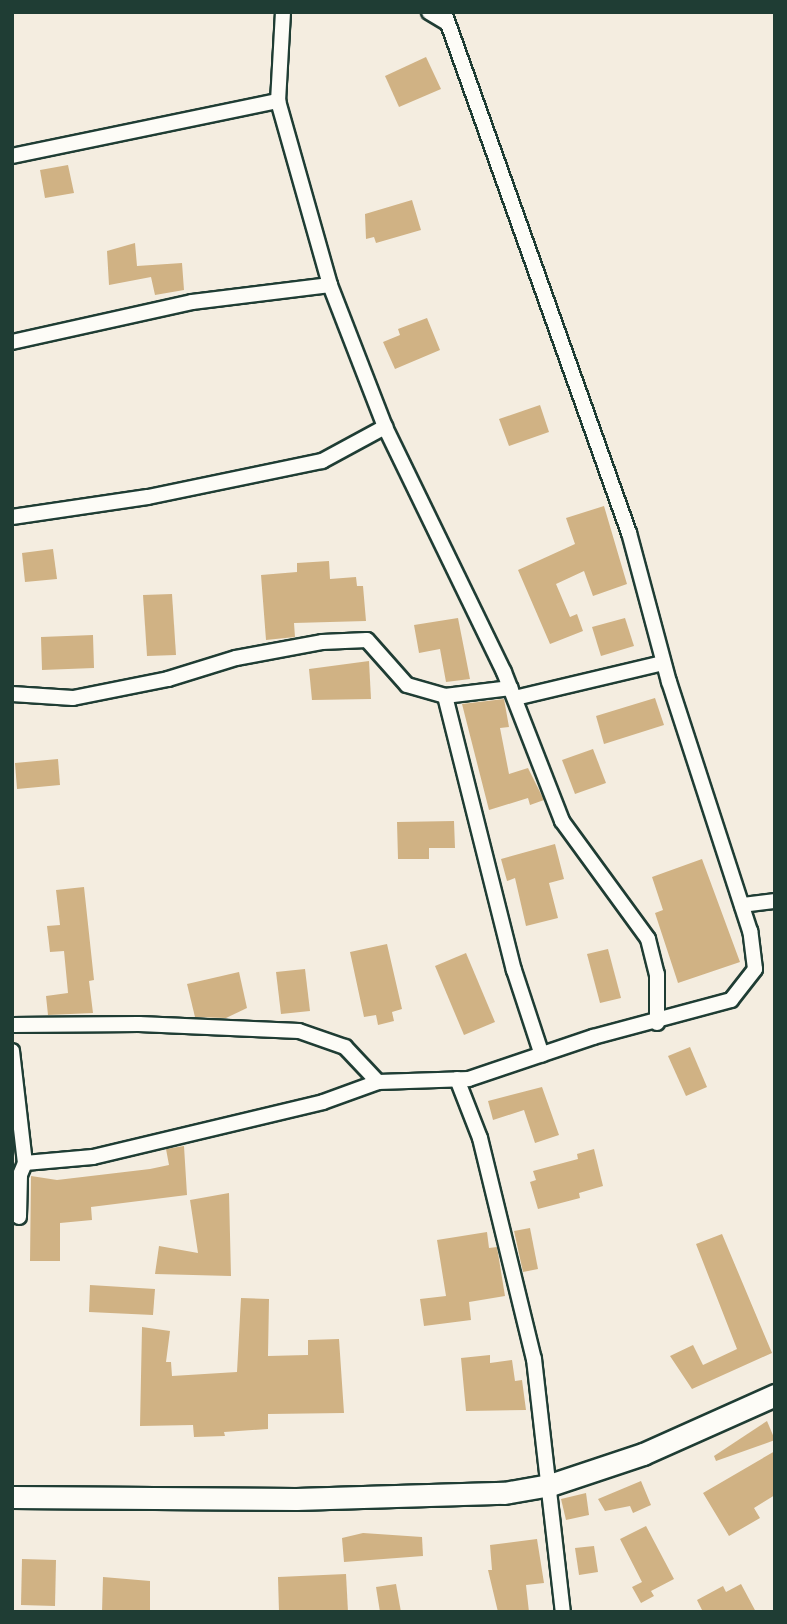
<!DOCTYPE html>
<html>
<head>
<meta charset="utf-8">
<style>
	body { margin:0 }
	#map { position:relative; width:787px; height:1624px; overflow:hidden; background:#f4ede0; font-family:Mynerve,sans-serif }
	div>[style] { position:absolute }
	.building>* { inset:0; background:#d0b284 }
	.roads { filter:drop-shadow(2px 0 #1f3d34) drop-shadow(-2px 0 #1f3d34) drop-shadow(0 2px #1f3d34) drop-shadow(0 -2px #1f3d34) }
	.street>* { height:14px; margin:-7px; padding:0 7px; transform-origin:7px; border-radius:7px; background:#fdfcf7 }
	.secondary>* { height:21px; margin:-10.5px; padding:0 10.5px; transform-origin:10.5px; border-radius:10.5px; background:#fdfcf7 }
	span { translate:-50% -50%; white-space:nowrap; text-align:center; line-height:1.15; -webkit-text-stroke:5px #fdfcf7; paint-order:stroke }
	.frame { position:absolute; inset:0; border:14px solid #1f3d34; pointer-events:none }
</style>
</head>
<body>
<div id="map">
	<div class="building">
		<i style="clip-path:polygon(426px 57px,441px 89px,399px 107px,385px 76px)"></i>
		<i style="clip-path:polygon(68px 165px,74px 193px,45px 198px,40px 170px)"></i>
		<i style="clip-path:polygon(412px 200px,421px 230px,376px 243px,374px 237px,366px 239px,365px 214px)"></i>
		<i style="clip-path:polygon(135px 243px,137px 266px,182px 263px,184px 290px,155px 295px,151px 277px,109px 285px,107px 251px)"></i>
		<i style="clip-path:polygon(427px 318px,440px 350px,395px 369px,383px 342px,400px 335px,398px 329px)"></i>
		<i style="clip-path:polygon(540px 405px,549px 432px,509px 446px,499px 419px)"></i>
		<i style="clip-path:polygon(604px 506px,627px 584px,593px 596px,584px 571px,556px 584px,570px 617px,577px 614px,583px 631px,550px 644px,518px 570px,575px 544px,566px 518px)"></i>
		<i style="clip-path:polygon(53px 549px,57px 579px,25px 582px,22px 553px)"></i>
		<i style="clip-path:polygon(329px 561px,330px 579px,356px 577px,357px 586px,363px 586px,366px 621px,294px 623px,295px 637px,266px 640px,261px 575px,297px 572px,297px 563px)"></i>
		<i style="clip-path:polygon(172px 594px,176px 655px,147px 656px,143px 595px)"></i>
		<i style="clip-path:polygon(458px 618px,470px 679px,446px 682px,440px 649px,419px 653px,414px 625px)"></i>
		<i style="clip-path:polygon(625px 618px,634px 646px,601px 656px,592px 627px)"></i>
		<i style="clip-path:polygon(93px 635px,94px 668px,42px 670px,41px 637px)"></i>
		<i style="clip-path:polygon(369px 661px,371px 699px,312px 700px,309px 669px)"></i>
		<i style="clip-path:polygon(655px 698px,664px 725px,604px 744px,596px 716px)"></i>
		<i style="clip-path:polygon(504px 699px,509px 727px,500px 728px,509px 774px,528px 768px,544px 800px,530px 805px,528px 798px,489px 810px,462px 704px)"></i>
		<i style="clip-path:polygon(593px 749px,606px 783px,575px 794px,562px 760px)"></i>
		<i style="clip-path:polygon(58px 759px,60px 785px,17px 789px,15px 763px)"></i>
		<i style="clip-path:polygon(454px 821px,455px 848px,429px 848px,429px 859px,398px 859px,397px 822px)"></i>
		<i style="clip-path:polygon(555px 844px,564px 879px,549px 883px,558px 918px,526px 926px,515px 878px,507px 881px,501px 859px)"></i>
		<i style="clip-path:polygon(702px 859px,740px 962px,678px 983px,655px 913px,663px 910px,652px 877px)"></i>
		<i style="clip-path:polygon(84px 887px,94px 980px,89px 981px,93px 1013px,48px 1015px,46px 996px,68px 993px,64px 951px,50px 952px,47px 926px,60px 925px,56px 890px)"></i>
		<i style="clip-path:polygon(387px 944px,402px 1009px,392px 1012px,394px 1021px,378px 1025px,376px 1015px,364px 1017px,350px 952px)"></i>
		<i style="clip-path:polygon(608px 949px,621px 998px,600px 1003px,587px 954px)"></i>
		<i style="clip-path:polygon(466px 953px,495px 1022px,464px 1035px,435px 966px)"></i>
		<i style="clip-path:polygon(305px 969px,310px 1011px,281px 1014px,276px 972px)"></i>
		<i style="clip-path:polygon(239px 972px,247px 1008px,226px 1018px,195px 1017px,187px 984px)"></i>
		<i style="clip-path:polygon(690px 1047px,707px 1087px,686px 1096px,668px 1056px)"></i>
		<i style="clip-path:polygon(542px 1087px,559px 1135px,535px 1143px,524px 1110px,493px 1120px,488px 1101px)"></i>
		<i style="clip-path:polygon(184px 1146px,187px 1195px,91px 1207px,92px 1220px,60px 1223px,60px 1261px,30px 1261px,31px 1176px,57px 1180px,150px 1169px,169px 1165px,166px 1149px)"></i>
		<i style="clip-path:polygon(594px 1149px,603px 1186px,579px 1193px,580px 1198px,538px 1209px,530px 1182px,536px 1180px,533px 1171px,578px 1159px,577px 1154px)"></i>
		<i style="clip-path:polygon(229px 1193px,231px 1276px,155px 1274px,159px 1246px,198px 1253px,190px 1200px)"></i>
		<i style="clip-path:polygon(530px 1228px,538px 1269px,523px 1272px,514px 1231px)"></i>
		<i style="clip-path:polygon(487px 1232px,489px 1248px,497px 1247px,505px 1296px,469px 1302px,471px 1320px,424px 1326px,420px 1299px,446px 1296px,437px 1240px)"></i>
		<i style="clip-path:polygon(722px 1234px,772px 1353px,692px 1389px,670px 1356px,693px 1345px,703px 1365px,737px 1349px,696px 1244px)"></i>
		<i style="clip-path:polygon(90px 1285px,155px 1289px,153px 1315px,89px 1312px)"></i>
		<i style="clip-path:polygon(241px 1298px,269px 1299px,268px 1356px,308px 1355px,308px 1340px,339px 1339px,344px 1413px,268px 1414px,268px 1429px,224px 1432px,225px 1436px,194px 1437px,193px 1425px,140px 1426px,142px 1327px,170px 1331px,166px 1362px,171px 1362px,172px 1376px,237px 1372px)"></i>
		<i style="clip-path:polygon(490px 1355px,490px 1363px,512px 1360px,515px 1381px,522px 1380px,526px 1410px,466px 1411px,461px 1358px)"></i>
		<i style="clip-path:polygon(767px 1421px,775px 1440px,716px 1461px,714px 1456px)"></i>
		<i style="clip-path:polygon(775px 1451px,775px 1495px,754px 1508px,760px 1518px,729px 1536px,703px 1493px)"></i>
		<i style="clip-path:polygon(641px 1481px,651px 1505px,633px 1513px,630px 1506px,605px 1511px,598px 1499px)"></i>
		<i style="clip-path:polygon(586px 1493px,589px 1515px,566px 1520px,561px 1499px)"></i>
		<i style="clip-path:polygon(646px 1526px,674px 1579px,651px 1591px,654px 1596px,641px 1603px,632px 1587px,642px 1582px,620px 1539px)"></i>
		<i style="clip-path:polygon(363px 1533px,422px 1537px,423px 1556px,344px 1562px,342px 1538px)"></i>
		<i style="clip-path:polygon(537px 1539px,544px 1583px,526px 1585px,529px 1612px,498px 1612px,488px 1570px,492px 1570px,490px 1545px)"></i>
		<i style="clip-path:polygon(594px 1546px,598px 1572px,579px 1575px,575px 1548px)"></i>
		<i style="clip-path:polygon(22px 1559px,56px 1560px,55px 1606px,21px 1605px)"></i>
		<i style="clip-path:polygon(346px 1574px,348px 1612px,279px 1612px,278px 1577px)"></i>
		<i style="clip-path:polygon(103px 1577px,150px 1581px,150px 1612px,102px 1612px)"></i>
		<i style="clip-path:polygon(396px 1584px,401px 1612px,380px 1612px,376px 1587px)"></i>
		<i style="clip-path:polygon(741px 1584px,756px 1612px,703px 1612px,697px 1600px,723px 1586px,726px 1592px)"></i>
	</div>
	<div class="roads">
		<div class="street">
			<i style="left:283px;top:12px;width:89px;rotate:93.2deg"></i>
			<i style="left:278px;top:101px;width:191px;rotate:74.2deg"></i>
			<i style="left:330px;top:285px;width:152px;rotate:68.8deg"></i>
			<i style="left:385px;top:427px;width:272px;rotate:64.1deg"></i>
			<i style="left:504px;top:672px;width:160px;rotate:68.7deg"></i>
			<i style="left:562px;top:821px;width:146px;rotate:53.9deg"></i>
			<i style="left:648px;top:939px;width:36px;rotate:76deg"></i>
			<i style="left:657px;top:974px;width:49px;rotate:90deg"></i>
			<i style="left:429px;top:12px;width:21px;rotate:31deg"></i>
			<i style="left:12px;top:156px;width:272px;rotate:-11.7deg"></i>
			<i style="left:12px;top:342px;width:184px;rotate:-12.5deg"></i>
			<i style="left:192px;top:302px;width:139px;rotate:-7deg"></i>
			<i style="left:12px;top:517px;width:137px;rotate:-8.4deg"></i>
			<i style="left:148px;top:497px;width:178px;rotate:-11.7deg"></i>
			<i style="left:322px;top:461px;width:72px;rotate:-28.4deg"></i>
			<i style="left:12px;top:694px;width:61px;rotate:3.8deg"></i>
			<i style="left:73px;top:698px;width:97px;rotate:-11.3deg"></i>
			<i style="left:168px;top:679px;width:71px;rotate:-17.2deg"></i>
			<i style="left:236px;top:658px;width:87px;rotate:-10.5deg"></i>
			<i style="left:322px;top:642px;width:45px;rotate:-2.5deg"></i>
			<i style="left:367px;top:640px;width:60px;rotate:48.4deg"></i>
			<i style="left:407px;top:685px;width:40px;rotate:16deg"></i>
			<i style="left:445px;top:696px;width:283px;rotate:75.9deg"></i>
			<i style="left:514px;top:970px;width:89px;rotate:71.8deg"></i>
			<i style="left:445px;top:696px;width:66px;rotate:-6.9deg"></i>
			<i style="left:515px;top:698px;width:152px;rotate:-13.3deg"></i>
			<i style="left:742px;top:905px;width:33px;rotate:-7deg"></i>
			<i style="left:12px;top:1025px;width:127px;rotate:-0.5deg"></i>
			<i style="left:139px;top:1024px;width:160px;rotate:2.5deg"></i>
			<i style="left:299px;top:1031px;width:49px;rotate:19.2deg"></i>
			<i style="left:345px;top:1047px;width:48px;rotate:46.7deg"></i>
			<i style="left:12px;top:1051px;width:113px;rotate:83.4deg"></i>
			<i style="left:25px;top:1163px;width:13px;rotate:113deg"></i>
			<i style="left:20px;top:1175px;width:42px;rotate:91.4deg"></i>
			<i style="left:457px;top:1079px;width:63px;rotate:68.7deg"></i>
			<i style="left:480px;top:1138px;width:228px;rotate:76.3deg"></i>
			<i style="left:534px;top:1359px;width:255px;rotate:83.5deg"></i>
			<i style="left:25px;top:1163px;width:68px;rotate:-5deg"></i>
			<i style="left:93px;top:1157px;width:236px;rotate:-13.4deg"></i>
			<i style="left:323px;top:1102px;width:59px;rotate:-20deg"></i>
			<i style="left:378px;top:1082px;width:91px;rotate:-1.9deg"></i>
			<i style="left:469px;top:1079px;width:131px;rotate:-18.7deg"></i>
			<i style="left:593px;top:1037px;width:143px;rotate:-15deg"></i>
			<i style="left:731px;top:1000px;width:39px;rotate:-52deg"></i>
			<i style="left:755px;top:969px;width:38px;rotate:-97deg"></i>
			<i style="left:750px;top:931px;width:262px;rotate:-108deg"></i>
			<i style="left:669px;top:682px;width:154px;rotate:-105deg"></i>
			<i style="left:629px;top:533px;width:553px;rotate:-109.55deg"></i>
		</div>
		<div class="secondary">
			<i style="left:12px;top:1497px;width:284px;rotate:0.4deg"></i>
			<i style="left:296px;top:1499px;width:208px;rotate:-1.7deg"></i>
			<i style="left:504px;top:1493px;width:47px;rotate:-9.9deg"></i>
			<i style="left:550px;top:1485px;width:98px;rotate:-18.4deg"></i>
			<i style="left:643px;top:1454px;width:145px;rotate:-24.1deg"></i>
		</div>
	</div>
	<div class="frame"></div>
</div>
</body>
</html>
